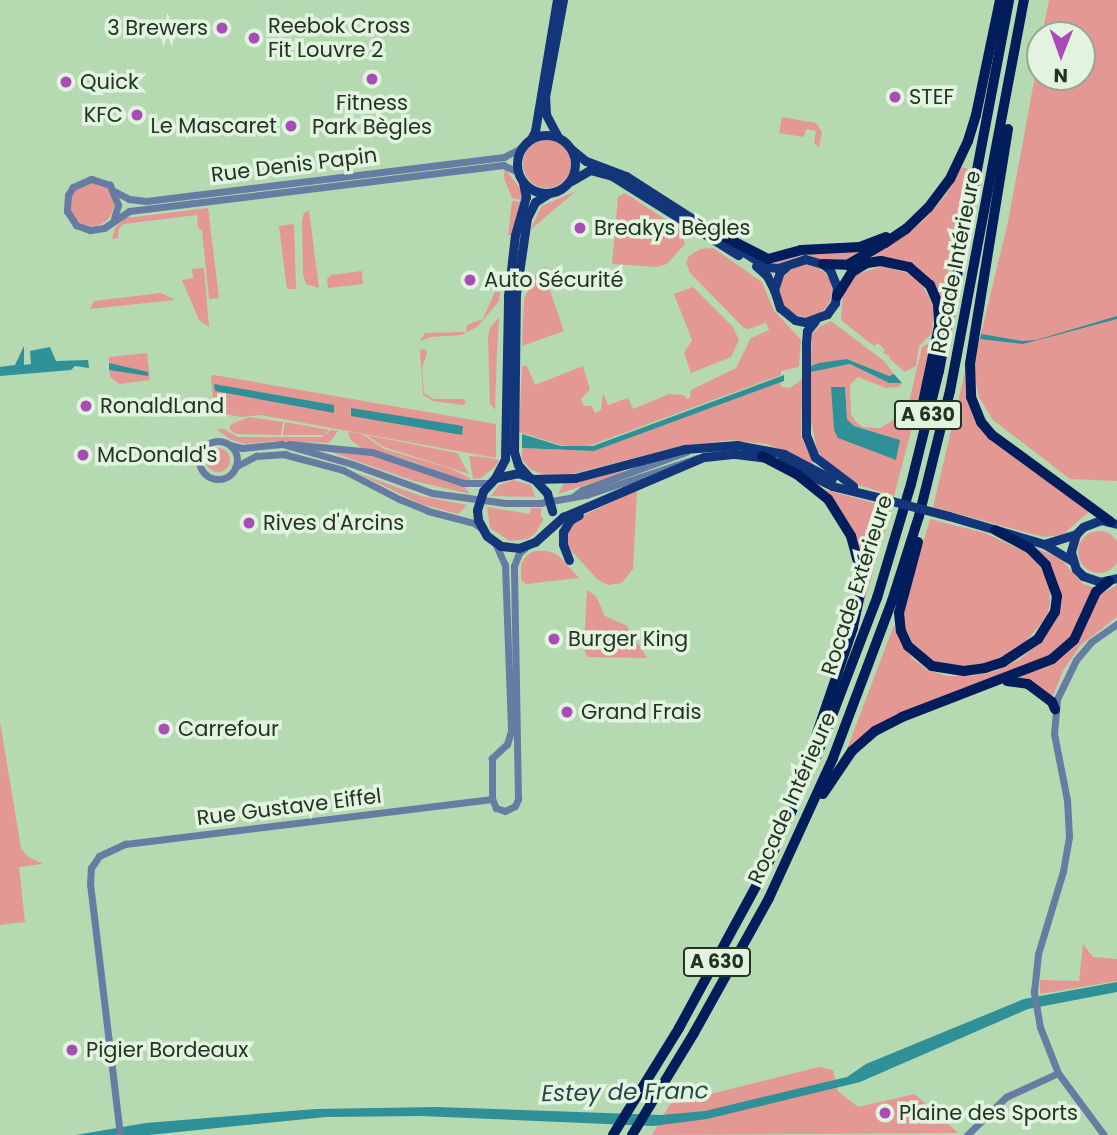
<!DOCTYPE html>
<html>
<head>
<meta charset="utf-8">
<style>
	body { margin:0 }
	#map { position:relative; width:1117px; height:1135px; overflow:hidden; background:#b5d9b1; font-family:Poppins,sans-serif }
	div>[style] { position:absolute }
	.green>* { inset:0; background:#e39894 }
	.round { border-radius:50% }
	.water>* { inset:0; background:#309098 }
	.minor>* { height:7px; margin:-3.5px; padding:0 3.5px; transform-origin:3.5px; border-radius:3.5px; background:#667ca3 }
	.minor>.ring { margin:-3.5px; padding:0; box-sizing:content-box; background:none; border:7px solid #667ca3; border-radius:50% }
	.major>* { height:9px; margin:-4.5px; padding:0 4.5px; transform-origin:4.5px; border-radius:4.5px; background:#133579 }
	.major>.ring { margin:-4.5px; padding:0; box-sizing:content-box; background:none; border:9px solid #133579; border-radius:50% }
	.highway>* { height:10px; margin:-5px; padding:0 5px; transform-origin:5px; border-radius:5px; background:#011d5b }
	.major-bridge>* { height:9px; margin:-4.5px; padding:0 4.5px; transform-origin:4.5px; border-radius:4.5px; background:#133579 }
	.dots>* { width:19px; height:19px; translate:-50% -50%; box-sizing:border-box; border:4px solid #e2f4e0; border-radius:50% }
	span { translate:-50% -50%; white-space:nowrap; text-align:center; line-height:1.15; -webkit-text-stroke:7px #e2f4e0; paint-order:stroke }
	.shield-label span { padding:2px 5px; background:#e2f4e0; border:2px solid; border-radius:5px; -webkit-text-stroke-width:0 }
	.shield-label { font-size:19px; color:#253323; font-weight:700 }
	.poi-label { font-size:21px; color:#253323 }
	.left { translate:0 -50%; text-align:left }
	.right { translate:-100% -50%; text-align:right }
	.street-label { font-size:21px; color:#253323 }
	.water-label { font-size:23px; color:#274446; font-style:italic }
	.north { position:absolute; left:1026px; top:21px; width:70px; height:70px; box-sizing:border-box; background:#e2f4e0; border:2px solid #96a794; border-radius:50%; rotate:181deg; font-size:19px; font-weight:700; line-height:28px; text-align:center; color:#253323 }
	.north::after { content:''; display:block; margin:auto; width:24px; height:32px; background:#a94cb7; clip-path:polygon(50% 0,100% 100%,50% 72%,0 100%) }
</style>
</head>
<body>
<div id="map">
	<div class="green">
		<i style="clip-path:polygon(1049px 0,1117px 0,1117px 481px,1070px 479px,993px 420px,979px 397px,973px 367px,1008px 222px,1040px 49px,1040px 77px,1082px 77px,1082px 35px,1042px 35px)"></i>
		<i style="clip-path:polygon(782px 117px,816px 123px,822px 132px,819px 147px,814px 143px,816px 131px,806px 129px,804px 137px,779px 133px)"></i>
		<i class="round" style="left:523px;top:140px;width:48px;height:48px"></i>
		<i style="clip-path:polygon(962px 167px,968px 169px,942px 304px,917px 268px,861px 262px,921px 223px,945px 196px)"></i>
		<i style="clip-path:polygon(505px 169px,522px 191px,522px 200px,512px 198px,504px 178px)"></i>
		<i class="round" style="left:70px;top:182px;width:44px;height:44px"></i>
		<i style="clip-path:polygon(576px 191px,530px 230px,542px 206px)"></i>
		<i style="clip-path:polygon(625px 193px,679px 228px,685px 244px,667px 264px,656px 267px,612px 264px,618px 197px)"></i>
		<i style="clip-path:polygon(512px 201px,522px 202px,512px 234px,508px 236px)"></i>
		<i style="clip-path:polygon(208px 208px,219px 298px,209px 299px,202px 230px,198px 228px,197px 215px,124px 224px,119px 229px,118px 238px,112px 239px,115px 228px,126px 218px)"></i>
		<i style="clip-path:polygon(309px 210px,319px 288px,306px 284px,303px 274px,302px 220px,304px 213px)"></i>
		<i style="clip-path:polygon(294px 224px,296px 289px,287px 289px,279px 226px)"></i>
		<i style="clip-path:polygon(713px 248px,762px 282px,773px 309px,801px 340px,799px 367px,781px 371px,781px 375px,583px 448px,561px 445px,519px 432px,522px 366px,527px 366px,535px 385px,583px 366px,590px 390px,581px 399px,584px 406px,592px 406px,595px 413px,601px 410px,603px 393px,608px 405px,628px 398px,633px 409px,669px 394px,684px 395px,687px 399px,690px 398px,691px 390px,736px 368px,751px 338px,769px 330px,766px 323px,749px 329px,744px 328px,690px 273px,686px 262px,689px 256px,700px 249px)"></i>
		<i style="clip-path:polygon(860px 251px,854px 259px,826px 262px,800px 256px,775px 265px,776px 262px,795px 255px)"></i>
		<i class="round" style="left:780px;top:265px;width:52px;height:52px"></i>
		<i style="clip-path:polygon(548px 266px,543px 271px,564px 331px,522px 346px,524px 299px,538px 270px)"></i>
		<i style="clip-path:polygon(882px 266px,910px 274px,921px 283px,934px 307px,932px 333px,919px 346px,916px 366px,905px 372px,889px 358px,890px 356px,883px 353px,885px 350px,878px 343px,874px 346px,841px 320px,843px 294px,855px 275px)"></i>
		<i style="clip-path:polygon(204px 268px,209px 327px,199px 320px,182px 280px,193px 278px,192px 269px)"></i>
		<i style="clip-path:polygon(362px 271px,363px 284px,328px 288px,327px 279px,331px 275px)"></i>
		<i style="clip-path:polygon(693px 287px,733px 327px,739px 340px,731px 357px,691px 373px,684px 353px,692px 340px,674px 294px)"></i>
		<i style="clip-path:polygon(495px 292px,500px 292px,499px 301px,477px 327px,461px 335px,431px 337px,420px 341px,425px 333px,466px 332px,467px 325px,483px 319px)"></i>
		<i style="clip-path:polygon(161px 293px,175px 300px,90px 309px,94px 301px)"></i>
		<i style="clip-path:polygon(499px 317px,497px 350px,495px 410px,490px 403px,488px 338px,490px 328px)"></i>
		<i style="clip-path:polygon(831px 321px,884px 361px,894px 374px,889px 376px,848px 359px,811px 366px,812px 334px,819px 327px)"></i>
		<i style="clip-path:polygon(evenodd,930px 343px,918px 404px,894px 496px,855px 484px,823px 460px,817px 450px,811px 421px,811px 372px,850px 364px,889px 383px,902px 383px,899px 387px,886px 388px,858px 377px,850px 385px,851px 414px,856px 422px,863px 427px,880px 428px,892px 421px,909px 402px,922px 347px,930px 343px,845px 387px,847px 419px,854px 426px,900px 440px,834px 430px,845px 387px)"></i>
		<i style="clip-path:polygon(425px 349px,427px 353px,422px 368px,424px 393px,434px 399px,463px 399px,466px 402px,463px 405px,433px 401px,423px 395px,420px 350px)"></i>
		<i style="clip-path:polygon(147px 353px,150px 380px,119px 384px,110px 377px,109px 357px)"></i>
		<i style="clip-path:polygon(965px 372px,966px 398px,977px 424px,1090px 511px,1062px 535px,1043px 537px,933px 507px)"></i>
		<i style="clip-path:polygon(214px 375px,496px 424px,496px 458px,260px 415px,241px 417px,214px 412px,211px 376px)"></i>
		<i style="clip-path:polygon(802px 379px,801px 436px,814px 465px,767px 444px,732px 440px,681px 446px,564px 476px,544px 475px,530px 469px,522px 460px,522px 448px,594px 451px,780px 382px,781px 387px,790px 388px)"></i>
		<i style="clip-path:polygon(249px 417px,283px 422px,281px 435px,237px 434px,230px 430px,230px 425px)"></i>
		<i style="clip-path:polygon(285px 422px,329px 430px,324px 435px,283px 435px)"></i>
		<i style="clip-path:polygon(217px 429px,224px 429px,238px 437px,322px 437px,331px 430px,338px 431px,329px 443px,273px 441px,245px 444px,229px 439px)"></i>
		<i style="clip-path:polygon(348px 432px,362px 434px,384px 449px,449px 468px,470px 478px,469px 482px,408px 460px,360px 447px,350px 439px)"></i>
		<i style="clip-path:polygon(366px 435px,457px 453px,469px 474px,384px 447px)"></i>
		<i class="round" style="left:206px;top:448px;width:24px;height:24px"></i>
		<i style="clip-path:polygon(325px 450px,362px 453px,402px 463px,465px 487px,470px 494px,414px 481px)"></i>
		<i style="clip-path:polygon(469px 456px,485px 457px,499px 460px,495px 467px,481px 478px,473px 479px)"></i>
		<i style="clip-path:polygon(618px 471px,625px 472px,558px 494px,564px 483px)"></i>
		<i style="clip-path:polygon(355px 472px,421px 496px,467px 505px,458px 514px,421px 504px)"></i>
		<i style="clip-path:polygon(513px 480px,531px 485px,535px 497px,491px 496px,499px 485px)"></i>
		<i style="clip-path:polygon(819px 488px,892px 508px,858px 622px,859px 556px)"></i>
		<i style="clip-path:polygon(637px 490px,633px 569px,622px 583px,608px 585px,597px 579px,570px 549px,565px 540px,568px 528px,580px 517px)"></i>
		<i style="clip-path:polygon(487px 507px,530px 514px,531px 508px,541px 508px,541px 517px,544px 518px,535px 534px,527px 539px,510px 541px,490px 528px)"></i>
		<i style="clip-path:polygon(930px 519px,985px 533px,1024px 551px,1038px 564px,1049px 582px,1050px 604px,1046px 618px,1020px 648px,984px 664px,964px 667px,930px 661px,916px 649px,903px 624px,903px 612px)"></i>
		<i class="round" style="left:1078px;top:531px;width:42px;height:42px"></i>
		<i style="clip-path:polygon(1028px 545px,1060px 558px,1083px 584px,1096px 588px,1077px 633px,1047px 659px,919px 707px,847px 749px,894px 625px,902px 644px,912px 658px,927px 670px,947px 676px,971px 676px,996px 671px,1019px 660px,1040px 643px,1053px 625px,1059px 609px,1059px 591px,1048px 563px)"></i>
		<i style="clip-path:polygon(534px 551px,548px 551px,558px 555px,579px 578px,526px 584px,521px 580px,521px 564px,527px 555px)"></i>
		<i style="clip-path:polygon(1117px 585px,1117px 617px,1081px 645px,1064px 669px,1052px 698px,1019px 677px,1067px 651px,1097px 596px)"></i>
		<i style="clip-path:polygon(587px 590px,596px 596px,605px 616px,627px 626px,647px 658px,587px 657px,584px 648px)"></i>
		<i style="clip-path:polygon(0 722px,21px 848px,27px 856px,43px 864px,19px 867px,25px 922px,0 925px)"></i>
		<i style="clip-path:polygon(1083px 944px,1093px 957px,1117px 959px,1117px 981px,1040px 994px,1040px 980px,1079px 981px)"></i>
		<i style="clip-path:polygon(819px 1067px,833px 1070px,838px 1091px,858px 1107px,915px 1094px,958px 1133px,652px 1135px,670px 1104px)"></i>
	</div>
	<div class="water">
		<i style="clip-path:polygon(1117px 316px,1117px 319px,1023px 344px,980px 339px,981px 334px,1022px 341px,1036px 340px)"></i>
		<i style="clip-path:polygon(24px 346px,24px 365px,31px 364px,30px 351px,50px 347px,56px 361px,88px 360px,89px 368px,75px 366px,71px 370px,0 376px,0 367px,15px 365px)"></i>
		<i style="clip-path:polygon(847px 359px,889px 376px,894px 374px,902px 383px,889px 383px,850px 364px,811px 372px,811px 366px,819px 363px)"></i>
		<i style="clip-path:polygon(109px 363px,148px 372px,148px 376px,109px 370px)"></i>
		<i style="clip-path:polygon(784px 375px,784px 381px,594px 451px,522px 448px,522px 434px,561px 446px,593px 446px)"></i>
		<i style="clip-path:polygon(214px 384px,334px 405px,334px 413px,215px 391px)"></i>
		<i style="clip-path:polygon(831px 387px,845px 387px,847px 419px,854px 426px,900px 440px,896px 460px,838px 438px,834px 430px)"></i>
		<i style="clip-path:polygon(351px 408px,463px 426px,462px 435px,351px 416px)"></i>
		<i style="clip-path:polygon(1117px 982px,1117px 992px,1028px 1009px,860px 1082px,707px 1119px,653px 1126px,421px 1116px,326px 1117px,149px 1135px,76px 1135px,146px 1123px,316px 1109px,437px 1107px,661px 1115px,705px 1111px,847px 1077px,866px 1064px,1024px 999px)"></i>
	</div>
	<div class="minor">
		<i style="left:116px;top:192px;width:15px;rotate:28deg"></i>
		<i style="left:129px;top:199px;width:17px;rotate:7deg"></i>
		<i style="left:146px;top:201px;width:361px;rotate:-7deg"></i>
		<i style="left:504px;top:157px;width:19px;rotate:-28deg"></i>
		<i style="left:114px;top:219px;width:15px;rotate:-74deg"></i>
		<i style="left:118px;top:205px;width:22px;rotate:-112deg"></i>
		<i style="left:110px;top:185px;width:20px;rotate:-162deg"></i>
		<i style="left:91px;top:179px;width:20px;rotate:156deg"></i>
		<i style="left:73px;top:187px;width:9px;rotate:122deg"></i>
		<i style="left:68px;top:195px;width:16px;rotate:94deg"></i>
		<i style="left:67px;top:211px;width:17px;rotate:57deg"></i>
		<i style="left:76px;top:225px;width:15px;rotate:20deg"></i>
		<i style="left:90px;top:230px;width:14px;rotate:-8deg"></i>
		<i style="left:104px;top:228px;width:30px;rotate:-34deg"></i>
		<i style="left:129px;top:211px;width:377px;rotate:-7deg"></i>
		<i style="left:503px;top:165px;width:17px;rotate:25deg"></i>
		<i class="ring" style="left:199px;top:441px;width:31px;height:31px"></i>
		<i style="left:289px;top:444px;width:83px;rotate:5.5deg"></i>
		<i style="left:372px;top:452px;width:96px;rotate:18.8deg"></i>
		<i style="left:463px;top:483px;width:26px"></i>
		<i style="left:230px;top:445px;width:12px;rotate:14deg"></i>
		<i style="left:242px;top:448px;width:40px;rotate:-5.7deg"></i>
		<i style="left:282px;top:444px;width:73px;rotate:15.9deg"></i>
		<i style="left:352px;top:464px;width:85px;rotate:19.9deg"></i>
		<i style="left:432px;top:493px;width:74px;rotate:7.8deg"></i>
		<i style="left:505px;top:503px;width:35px"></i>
		<i style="left:540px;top:503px;width:47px;rotate:-9.9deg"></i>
		<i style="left:586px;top:495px;width:117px;rotate:-18.4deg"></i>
		<i style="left:283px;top:454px;width:62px;rotate:14.9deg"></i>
		<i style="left:343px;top:470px;width:63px;rotate:27.4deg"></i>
		<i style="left:399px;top:499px;width:31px;rotate:22deg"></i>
		<i style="left:428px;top:511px;width:48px;rotate:14.6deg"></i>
		<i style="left:474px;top:523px;width:9px;rotate:36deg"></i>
		<i style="left:235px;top:467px;width:24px;rotate:-28deg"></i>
		<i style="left:256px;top:456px;width:30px;rotate:-4deg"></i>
		<i style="left:574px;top:496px;width:10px;rotate:-37deg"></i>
		<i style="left:582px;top:490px;width:111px;rotate:-20.1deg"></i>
		<i style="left:496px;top:545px;width:22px;rotate:66deg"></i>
		<i style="left:505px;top:565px;width:166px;rotate:87.9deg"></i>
		<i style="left:511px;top:731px;width:14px;rotate:107deg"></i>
		<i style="left:507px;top:744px;width:21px;rotate:137deg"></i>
		<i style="left:492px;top:758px;width:41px;rotate:90deg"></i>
		<i style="left:492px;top:799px;width:10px;rotate:66deg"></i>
		<i style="left:496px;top:808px;width:9px;rotate:18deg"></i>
		<i style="left:505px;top:811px;width:11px;rotate:-27deg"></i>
		<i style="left:515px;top:806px;width:8px;rotate:-67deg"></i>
		<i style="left:518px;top:799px;width:233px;rotate:-91deg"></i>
		<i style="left:514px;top:566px;width:14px;rotate:-69deg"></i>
		<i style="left:519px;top:553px;width:8px;rotate:-40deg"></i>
		<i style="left:120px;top:1135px;width:252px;rotate:-96.8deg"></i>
		<i style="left:90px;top:885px;width:17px;rotate:-87deg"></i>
		<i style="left:91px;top:868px;width:14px;rotate:-56deg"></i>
		<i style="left:99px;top:856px;width:29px;rotate:-25deg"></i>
		<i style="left:125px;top:844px;width:370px;rotate:-7deg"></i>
		<i style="left:967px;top:1135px;width:54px;rotate:-44.3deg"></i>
		<i style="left:1006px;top:1097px;width:57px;rotate:-24.8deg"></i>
		<i style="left:1104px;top:1135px;width:77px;rotate:-126.6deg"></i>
		<i style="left:1058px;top:1073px;width:49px;rotate:-111.4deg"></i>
		<i style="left:1040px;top:1027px;width:36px;rotate:-100deg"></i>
		<i style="left:1034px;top:992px;width:38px;rotate:-84deg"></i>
		<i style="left:1038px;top:954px;width:87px;rotate:-73.2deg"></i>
		<i style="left:1063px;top:871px;width:35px;rotate:-80deg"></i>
		<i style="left:1069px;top:837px;width:37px;rotate:-93deg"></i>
		<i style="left:1067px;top:800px;width:67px;rotate:-101.1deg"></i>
		<i style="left:1054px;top:734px;width:35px;rotate:-85deg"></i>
		<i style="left:1057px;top:699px;width:43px;rotate:-64deg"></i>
		<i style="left:1076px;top:660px;width:23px;rotate:-50deg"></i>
		<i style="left:1091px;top:642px;width:32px;rotate:-35deg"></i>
	</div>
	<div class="major">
		<i class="ring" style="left:517px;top:135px;width:49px;height:49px"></i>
		<i style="left:558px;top:137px;width:26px;rotate:-118deg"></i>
		<i style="left:546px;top:114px;width:17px;rotate:-93deg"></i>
		<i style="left:545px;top:97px;width:99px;rotate:-79.5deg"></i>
		<i style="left:531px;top:139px;width:9px;rotate:-63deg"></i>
		<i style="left:535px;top:131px;width:133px;rotate:-80.5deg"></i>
		<i style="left:571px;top:149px;width:19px;rotate:39deg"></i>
		<i style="left:586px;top:161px;width:43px;rotate:20.6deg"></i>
		<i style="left:626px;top:176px;width:113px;rotate:32.7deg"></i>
		<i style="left:571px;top:181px;width:22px;rotate:-30deg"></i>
		<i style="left:590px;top:170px;width:23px;rotate:15deg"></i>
		<i style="left:612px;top:176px;width:149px;rotate:32.1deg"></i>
		<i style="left:736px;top:247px;width:37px;rotate:33deg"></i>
		<i style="left:767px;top:267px;width:11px;rotate:5deg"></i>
		<i style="left:778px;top:268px;width:28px;rotate:-18deg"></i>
		<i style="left:805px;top:259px;width:19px;rotate:16deg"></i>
		<i style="left:823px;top:264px;width:9px;rotate:41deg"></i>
		<i style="left:830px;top:270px;width:18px;rotate:68deg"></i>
		<i style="left:837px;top:287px;width:16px;rotate:97deg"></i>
		<i style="left:835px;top:303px;width:14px;rotate:126deg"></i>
		<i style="left:827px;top:314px;width:23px;rotate:160deg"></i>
		<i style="left:805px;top:322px;width:10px;rotate:-169deg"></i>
		<i style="left:795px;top:320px;width:19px;rotate:-141deg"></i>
		<i style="left:780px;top:308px;width:19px;rotate:-108deg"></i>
		<i style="left:774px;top:290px;width:19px;rotate:-72deg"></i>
		<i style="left:780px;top:272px;width:9px;rotate:-41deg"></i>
		<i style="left:756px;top:266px;width:15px;rotate:42deg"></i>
		<i style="left:767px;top:276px;width:16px;rotate:63deg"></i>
		<i style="left:815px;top:321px;width:13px;rotate:129deg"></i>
		<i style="left:807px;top:331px;width:12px;rotate:95deg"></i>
		<i style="left:806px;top:343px;width:92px;rotate:90deg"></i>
		<i style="left:806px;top:435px;width:24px;rotate:68deg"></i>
		<i style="left:815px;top:457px;width:48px;rotate:37.3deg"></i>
		<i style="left:781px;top:461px;width:57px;rotate:26.1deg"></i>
		<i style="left:832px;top:486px;width:46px;rotate:13.7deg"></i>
		<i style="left:528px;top:476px;width:15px;rotate:-132deg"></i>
		<i style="left:518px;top:465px;width:14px;rotate:-107deg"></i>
		<i style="left:514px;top:452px;width:158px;rotate:-89.3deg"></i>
		<i style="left:516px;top:294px;width:77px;rotate:-81.8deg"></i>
		<i style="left:527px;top:218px;width:18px;rotate:-63deg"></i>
		<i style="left:535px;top:202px;width:15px;rotate:-32deg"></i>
		<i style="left:495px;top:478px;width:21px;rotate:-62deg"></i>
		<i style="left:505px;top:459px;width:163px;rotate:-88.9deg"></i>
		<i style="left:508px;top:296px;width:61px;rotate:-83.5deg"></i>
		<i style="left:515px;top:235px;width:40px;rotate:-74deg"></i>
		<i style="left:526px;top:197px;width:14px;rotate:-102deg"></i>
		<i style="left:534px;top:479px;width:41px;rotate:-1.4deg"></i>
		<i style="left:575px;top:478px;width:114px;rotate:-14.8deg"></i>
		<i style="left:685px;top:449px;width:52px;rotate:-4.4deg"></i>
		<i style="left:737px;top:445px;width:48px;rotate:10.8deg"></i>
		<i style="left:784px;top:454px;width:54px;rotate:27.5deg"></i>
		<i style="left:483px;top:491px;width:18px;rotate:-47deg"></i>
		<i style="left:495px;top:478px;width:24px;rotate:-12deg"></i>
		<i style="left:518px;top:473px;width:17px;rotate:21deg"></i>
		<i style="left:534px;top:479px;width:19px;rotate:47deg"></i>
		<i style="left:477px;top:510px;width:10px;rotate:84deg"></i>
		<i style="left:478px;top:520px;width:18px;rotate:61deg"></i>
		<i style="left:487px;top:536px;width:17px;rotate:36deg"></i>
		<i style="left:501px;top:546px;width:18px;rotate:6deg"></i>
		<i style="left:519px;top:548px;width:17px;rotate:-21deg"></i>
		<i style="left:535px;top:542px;width:38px;rotate:-42deg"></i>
		<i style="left:563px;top:517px;width:153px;rotate:-23.1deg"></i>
		<i style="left:704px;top:457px;width:31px;rotate:-6deg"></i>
		<i style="left:735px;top:454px;width:33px;rotate:7deg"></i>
		<i style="left:949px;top:516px;width:99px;rotate:16.4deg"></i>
		<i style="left:1044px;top:544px;width:33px;rotate:31deg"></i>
		<i style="left:1117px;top:524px;width:16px;rotate:-166deg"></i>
		<i style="left:1101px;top:520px;width:19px;rotate:159deg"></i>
		<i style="left:1083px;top:527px;width:10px;rotate:135deg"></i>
		<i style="left:1076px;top:534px;width:19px;rotate:106deg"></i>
		<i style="left:1071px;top:552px;width:18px;rotate:74deg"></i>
		<i style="left:1076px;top:569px;width:10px;rotate:45deg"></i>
		<i style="left:1083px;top:576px;width:18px;rotate:19deg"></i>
		<i style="left:1100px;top:582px;width:17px;rotate:-13deg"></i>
		<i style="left:1044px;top:544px;width:34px;rotate:-17deg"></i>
		<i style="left:569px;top:560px;width:17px;rotate:-111deg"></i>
		<i style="left:563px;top:544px;width:12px;rotate:-90deg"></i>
		<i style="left:563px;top:532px;width:14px;rotate:-60deg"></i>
		<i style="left:570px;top:520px;width:10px;rotate:-29deg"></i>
	</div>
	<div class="highway">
		<i style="left:1008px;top:129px;width:238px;rotate:99.2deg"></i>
		<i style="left:970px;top:364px;width:33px;rotate:88deg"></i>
		<i style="left:971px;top:397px;width:27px;rotate:68deg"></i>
		<i style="left:981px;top:422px;width:17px;rotate:50deg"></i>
		<i style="left:992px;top:435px;width:147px;rotate:36.2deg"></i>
		<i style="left:717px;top:233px;width:57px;rotate:27deg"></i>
		<i style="left:768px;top:259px;width:34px;rotate:-15deg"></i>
		<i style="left:801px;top:250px;width:59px;rotate:-2.9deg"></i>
		<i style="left:860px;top:247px;width:28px;rotate:-21deg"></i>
		<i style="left:823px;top:264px;width:24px;rotate:2deg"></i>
		<i style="left:847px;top:265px;width:44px;rotate:-30.1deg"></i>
		<i style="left:885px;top:243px;width:25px;rotate:-34deg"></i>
		<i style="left:906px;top:229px;width:30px;rotate:-44deg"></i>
		<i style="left:928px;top:208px;width:36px;rotate:-53deg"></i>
		<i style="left:950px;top:179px;width:42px;rotate:-64.7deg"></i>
		<i style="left:968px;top:141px;width:27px;rotate:-73deg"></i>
		<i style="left:976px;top:115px;width:117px;rotate:-78.2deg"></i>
		<i style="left:837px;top:296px;width:28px;rotate:-58deg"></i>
		<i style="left:852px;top:272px;width:17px;rotate:-31deg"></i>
		<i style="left:867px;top:263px;width:14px;rotate:-8deg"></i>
		<i style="left:881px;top:261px;width:29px;rotate:12deg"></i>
		<i style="left:909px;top:267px;width:28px;rotate:41deg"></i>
		<i style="left:930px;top:285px;width:21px;rotate:67deg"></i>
		<i style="left:938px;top:304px;width:22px;rotate:87deg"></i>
		<i style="left:939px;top:326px;width:93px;rotate:101.8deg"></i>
		<i style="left:762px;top:456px;width:41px;rotate:27.8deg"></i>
		<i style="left:798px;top:475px;width:38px;rotate:39deg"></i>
		<i style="left:828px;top:499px;width:44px;rotate:58.1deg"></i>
		<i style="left:851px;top:536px;width:27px;rotate:75deg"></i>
		<i style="left:858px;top:562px;width:32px;rotate:86deg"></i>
		<i style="left:860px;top:594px;width:35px;rotate:102deg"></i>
		<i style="left:853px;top:628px;width:145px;rotate:108.9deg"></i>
		<i style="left:918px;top:542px;width:73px;rotate:105deg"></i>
		<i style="left:899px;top:613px;width:18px;rotate:84deg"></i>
		<i style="left:901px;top:631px;width:17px;rotate:65deg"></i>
		<i style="left:908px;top:646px;width:31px;rotate:40deg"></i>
		<i style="left:932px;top:666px;width:32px;rotate:9deg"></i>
		<i style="left:964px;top:671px;width:21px;rotate:-8deg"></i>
		<i style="left:985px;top:668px;width:19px;rotate:-18deg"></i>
		<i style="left:1003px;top:662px;width:42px;rotate:-33.3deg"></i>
		<i style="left:1038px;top:639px;width:32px;rotate:-58deg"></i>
		<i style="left:1055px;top:612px;width:16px;rotate:-83deg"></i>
		<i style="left:1057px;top:596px;width:33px;rotate:-110deg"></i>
		<i style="left:1046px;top:565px;width:24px;rotate:-135deg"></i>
		<i style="left:1029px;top:548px;width:38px;rotate:-152deg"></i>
		<i style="left:1007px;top:681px;width:21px;rotate:8deg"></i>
		<i style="left:1028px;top:684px;width:30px;rotate:37deg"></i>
		<i style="left:1052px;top:702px;width:8px;rotate:67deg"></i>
		<i style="left:823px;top:794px;width:52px;rotate:-56deg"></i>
		<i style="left:852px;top:751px;width:30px;rotate:-41deg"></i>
		<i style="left:875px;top:731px;width:30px;rotate:-27deg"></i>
		<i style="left:902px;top:717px;width:161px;rotate:-21.1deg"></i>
		<i style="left:1052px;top:659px;width:29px;rotate:-41deg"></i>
		<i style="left:1074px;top:640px;width:53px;rotate:-65.4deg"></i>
		<i style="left:1096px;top:592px;width:17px;rotate:-40deg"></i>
		<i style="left:613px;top:1135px;width:126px;rotate:-58.3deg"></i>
		<i style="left:679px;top:1028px;width:184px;rotate:-61.5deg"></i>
		<i style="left:767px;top:866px;width:122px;rotate:-65.8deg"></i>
		<i style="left:817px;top:755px;width:168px;rotate:-69.1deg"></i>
		<i style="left:877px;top:598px;width:119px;rotate:-73.4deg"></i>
		<i style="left:911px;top:484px;width:116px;rotate:-76.1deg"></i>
		<i style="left:939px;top:371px;width:378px;rotate:-79.3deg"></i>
		<i style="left:632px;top:1135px;width:119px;rotate:-58.7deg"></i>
		<i style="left:694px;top:1033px;width:154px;rotate:-60.9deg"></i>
		<i style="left:769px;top:898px;width:154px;rotate:-65.4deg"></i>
		<i style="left:833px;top:758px;width:168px;rotate:-69.4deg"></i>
		<i style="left:892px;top:601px;width:89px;rotate:-72.4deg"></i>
		<i style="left:919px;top:516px;width:129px;rotate:-76.1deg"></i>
		<i style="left:950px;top:391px;width:398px;rotate:-79.3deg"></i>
	</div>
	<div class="major-bridge">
		<i style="left:547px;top:493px;width:19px;rotate:74deg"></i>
		<i style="left:877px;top:497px;width:74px;rotate:14.8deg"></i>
		<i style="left:477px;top:510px;width:20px;rotate:-72deg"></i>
	</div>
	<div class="dots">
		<i style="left:222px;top:28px;background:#a94cb7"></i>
		<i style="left:254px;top:38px;background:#a94cb7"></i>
		<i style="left:372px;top:79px;background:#a94cb7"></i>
		<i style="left:66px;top:82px;background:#a94cb7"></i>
		<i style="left:895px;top:97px;background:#a94cb7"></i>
		<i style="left:137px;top:115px;background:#a94cb7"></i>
		<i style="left:291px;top:126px;background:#a94cb7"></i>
		<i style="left:580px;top:228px;background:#a94cb7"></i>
		<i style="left:470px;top:280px;background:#a94cb7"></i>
		<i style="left:86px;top:406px;background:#a94cb7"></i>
		<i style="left:83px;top:455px;background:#a94cb7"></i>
		<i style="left:249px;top:523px;background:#a94cb7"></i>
		<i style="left:554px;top:639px;background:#a94cb7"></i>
		<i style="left:567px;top:712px;background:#a94cb7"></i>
		<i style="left:164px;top:729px;background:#a94cb7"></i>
		<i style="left:72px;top:1050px;background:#a94cb7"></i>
		<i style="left:885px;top:1113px;background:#a94cb7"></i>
	</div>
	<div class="shield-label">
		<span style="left:928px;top:415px">A 630</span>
		<span style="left:717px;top:962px">A 630</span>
	</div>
	<div class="poi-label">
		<span class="left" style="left:268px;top:38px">Reebok Cross<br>Fit Louvre 2</span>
		<span class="right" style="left:208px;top:28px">3 Brewers</span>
		<span class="left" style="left:80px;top:82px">Quick</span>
		<span class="left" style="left:909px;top:97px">STEF</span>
		<span style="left:372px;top:115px">Fitness<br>Park Bègles</span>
		<span class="right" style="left:123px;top:115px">KFC</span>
		<span class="right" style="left:277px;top:126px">Le Mascaret</span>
		<span class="left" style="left:594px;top:228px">Breakys Bègles</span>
		<span class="left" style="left:484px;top:280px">Auto Sécurité</span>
		<span class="left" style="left:100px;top:406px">RonaldLand</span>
		<span class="left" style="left:97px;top:455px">McDonald's</span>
		<span class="left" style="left:263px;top:523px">Rives d'Arcins</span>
		<span class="left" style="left:568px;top:639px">Burger King</span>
		<span class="left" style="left:581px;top:712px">Grand Frais</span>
		<span class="left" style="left:178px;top:729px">Carrefour</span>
		<span class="left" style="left:86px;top:1050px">Pigier Bordeaux</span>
		<span class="left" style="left:899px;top:1113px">Plaine des Sports</span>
	</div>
	<div class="street-label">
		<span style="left:294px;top:165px;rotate:-7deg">Rue Denis Papin</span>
		<span style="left:956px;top:262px;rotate:-79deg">Rocade Intérieure</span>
		<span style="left:857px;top:585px;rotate:-72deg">Rocade Extérieure</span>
		<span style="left:792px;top:798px;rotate:-66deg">Rocade Intérieure</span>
		<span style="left:289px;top:807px;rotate:-7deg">Rue Gustave Eiffel</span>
	</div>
	<div class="water-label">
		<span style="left:625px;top:1092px;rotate:-1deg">Estey de Franc</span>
	</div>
	<div class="north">N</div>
</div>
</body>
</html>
